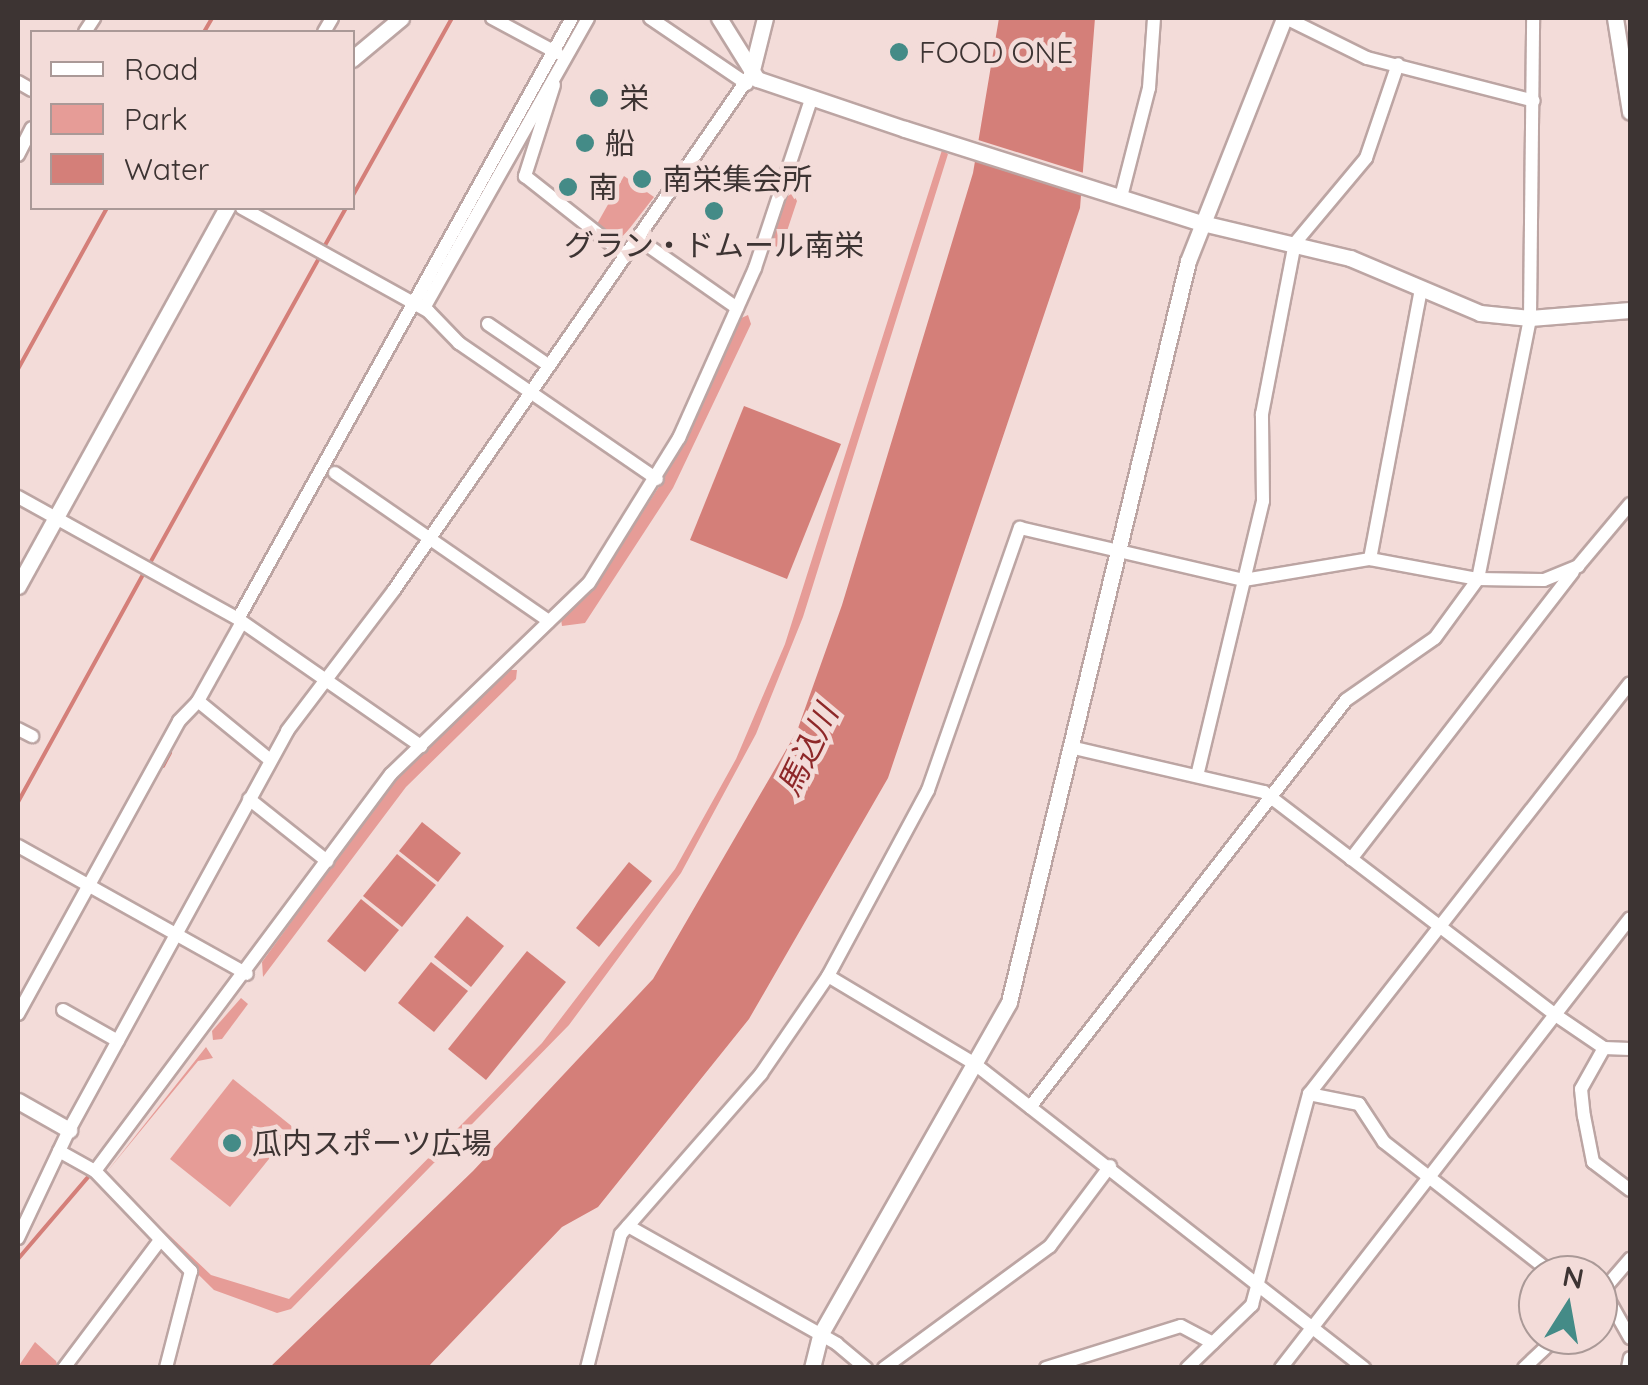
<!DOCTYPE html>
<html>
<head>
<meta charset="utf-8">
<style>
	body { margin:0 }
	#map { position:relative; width:1648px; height:1385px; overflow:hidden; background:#f3dcd9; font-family:Quicksand,"Noto Sans JP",sans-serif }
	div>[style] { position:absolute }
	.green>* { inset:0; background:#e69c97 }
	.water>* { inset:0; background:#d47f79 }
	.pier>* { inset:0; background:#f3dcd9 }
	.stream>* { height:4px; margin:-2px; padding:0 2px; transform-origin:2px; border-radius:2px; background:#d47f79 }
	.roads { filter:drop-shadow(2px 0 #bca5a3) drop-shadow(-2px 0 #bca5a3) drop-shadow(0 2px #bca5a3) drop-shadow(0 -2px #bca5a3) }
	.minor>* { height:12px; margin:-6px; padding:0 6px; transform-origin:6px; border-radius:6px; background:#fff }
	.tertiary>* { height:15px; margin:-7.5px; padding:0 7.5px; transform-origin:7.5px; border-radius:7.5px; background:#fff }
	.dots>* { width:28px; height:28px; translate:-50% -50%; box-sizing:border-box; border:5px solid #f3dcd9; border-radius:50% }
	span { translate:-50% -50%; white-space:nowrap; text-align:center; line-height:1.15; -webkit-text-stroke:9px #f3dcd9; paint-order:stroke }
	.poi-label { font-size:30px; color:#3d3433 }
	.left { translate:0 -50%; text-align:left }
	.water-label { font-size:32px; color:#8e2829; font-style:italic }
	.frame { position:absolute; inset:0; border:20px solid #3d3433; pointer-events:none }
	.legend { position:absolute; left:30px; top:30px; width:325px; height:180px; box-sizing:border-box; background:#f3dcd9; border:2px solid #aa9997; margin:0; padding:12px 18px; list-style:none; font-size:30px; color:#3d3433 }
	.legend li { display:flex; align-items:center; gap:20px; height:50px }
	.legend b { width:50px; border:2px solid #aa9997 }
	.north { position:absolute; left:1518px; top:1255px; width:100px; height:100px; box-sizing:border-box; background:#f3dcd9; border:2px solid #aa9997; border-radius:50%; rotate:11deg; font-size:28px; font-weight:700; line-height:40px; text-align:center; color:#3d3433 }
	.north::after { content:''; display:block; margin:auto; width:35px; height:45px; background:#448b87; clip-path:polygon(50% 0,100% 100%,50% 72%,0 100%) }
</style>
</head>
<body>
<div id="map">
	<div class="green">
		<i style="clip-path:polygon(942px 150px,948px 154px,803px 617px,756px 734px,681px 873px,569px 1025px,291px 1309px,277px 1313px,214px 1290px,107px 1184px,109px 1178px,211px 1275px,289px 1299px,542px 1043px,675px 869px,736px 759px,785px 644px)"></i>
		<i style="clip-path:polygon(624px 176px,654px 197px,619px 242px,597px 224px)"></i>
		<i style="clip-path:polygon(793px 193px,797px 201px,783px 243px,776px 247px,771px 239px,786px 197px)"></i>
		<i style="clip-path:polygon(748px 315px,751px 324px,673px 488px,585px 623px,562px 626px,561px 619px,594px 587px,662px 482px,739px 319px)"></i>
		<i style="clip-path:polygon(508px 670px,517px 670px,516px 679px,406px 787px,263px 977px,262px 962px,396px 778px)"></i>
		<i style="clip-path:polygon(241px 998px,248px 1004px,222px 1039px,213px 1040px,212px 1031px)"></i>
		<i style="clip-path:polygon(206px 1047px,213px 1058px,198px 1061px,106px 1173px)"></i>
		<i style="clip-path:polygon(233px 1079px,294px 1128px,230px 1207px,170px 1159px)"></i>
		<i style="clip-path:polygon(35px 1342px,56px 1361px,58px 1367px,18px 1367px)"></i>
	</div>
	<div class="water">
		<i style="clip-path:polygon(999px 18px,1095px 18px,1080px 208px,888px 778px,749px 1019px,598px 1207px,562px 1227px,428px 1367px,269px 1368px,473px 1171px,653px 979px,797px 731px,842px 605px,973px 173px)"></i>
		<i style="clip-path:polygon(744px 406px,841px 444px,787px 579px,690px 540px)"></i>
		<i style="clip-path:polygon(422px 822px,461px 853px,438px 882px,399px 851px)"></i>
		<i style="clip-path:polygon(397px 854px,436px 885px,402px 927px,363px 896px)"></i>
		<i style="clip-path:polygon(629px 862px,652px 881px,599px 947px,576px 928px)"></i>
		<i style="clip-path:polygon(361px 899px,399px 930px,365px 972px,327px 941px)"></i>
		<i style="clip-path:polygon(467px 916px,504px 946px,471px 987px,434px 957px)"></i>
		<i style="clip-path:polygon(527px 951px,566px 982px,486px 1080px,448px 1049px)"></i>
		<i style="clip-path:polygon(431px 962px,468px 991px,434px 1032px,398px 1003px)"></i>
	</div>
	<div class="pier">
		<i style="clip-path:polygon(975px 139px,1087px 174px,1086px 191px,972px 156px)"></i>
	</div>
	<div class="stream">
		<i style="left:204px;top:32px;width:16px;rotate:-60deg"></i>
		<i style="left:352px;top:197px;width:205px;rotate:-60.8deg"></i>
		<i style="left:324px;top:247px;width:45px;rotate:-60.6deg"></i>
		<i style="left:18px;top:369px;width:184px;rotate:-61.1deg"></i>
		<i style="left:150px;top:563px;width:351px;rotate:-61deg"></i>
		<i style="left:163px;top:766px;width:15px;rotate:-62deg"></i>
		<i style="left:18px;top:802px;width:261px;rotate:-61.2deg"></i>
		<i style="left:18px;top:1259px;width:109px;rotate:-49.5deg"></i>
		<i style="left:94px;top:1338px;width:15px;rotate:-53deg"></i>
	</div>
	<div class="roads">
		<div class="minor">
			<i style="left:492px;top:18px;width:74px;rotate:28.3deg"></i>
			<i style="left:650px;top:18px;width:117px;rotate:34.2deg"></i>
			<i style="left:1286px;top:18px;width:90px;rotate:26.3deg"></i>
			<i style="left:1367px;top:58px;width:172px;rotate:14.4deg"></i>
			<i style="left:85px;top:32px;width:17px;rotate:-57deg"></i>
			<i style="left:324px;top:32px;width:16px;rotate:-60deg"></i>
			<i style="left:18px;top:82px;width:16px;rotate:30deg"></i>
			<i style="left:554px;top:85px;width:96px;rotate:107.7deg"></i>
			<i style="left:525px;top:176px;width:127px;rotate:38.3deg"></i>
			<i style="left:18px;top:155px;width:30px;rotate:-63deg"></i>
			<i style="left:1121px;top:197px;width:113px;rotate:-75.6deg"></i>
			<i style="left:1149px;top:88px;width:70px;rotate:-85.9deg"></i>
			<i style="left:242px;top:208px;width:213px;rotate:29deg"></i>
			<i style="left:428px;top:311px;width:45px;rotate:45.9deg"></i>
			<i style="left:459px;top:343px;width:240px;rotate:34.5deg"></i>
			<i style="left:637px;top:238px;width:122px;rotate:35deg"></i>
			<i style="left:424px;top:308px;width:333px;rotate:-60.5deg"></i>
			<i style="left:488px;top:324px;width:73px;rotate:34.3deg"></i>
			<i style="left:335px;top:473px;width:260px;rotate:34.7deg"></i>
			<i style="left:18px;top:497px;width:252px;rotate:29deg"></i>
			<i style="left:238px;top:619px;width:223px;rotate:34.8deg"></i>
			<i style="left:1370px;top:559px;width:274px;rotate:-79.3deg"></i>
			<i style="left:238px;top:619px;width:688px;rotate:-60.94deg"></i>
			<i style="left:198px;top:701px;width:93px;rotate:39.3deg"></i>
			<i style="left:18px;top:729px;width:16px;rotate:27deg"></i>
			<i style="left:1070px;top:747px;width:199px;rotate:13.1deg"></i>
			<i style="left:1264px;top:792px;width:365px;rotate:37.4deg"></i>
			<i style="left:1554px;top:1014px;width:60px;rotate:34.2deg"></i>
			<i style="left:1604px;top:1048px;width:26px;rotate:2deg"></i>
			<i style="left:1197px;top:776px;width:283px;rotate:-76.5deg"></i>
			<i style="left:1263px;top:501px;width:87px;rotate:-90.7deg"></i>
			<i style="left:1262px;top:414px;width:174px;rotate:-79.1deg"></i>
			<i style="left:1295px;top:243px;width:111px;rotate:-50.1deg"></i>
			<i style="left:1366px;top:158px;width:99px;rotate:-71.2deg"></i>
			<i style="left:249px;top:799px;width:100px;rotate:38.5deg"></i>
			<i style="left:18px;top:846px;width:262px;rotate:29.2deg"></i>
			<i style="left:1351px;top:859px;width:363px;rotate:-52.3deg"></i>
			<i style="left:63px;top:1010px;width:63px;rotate:29.4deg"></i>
			<i style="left:18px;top:1014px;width:334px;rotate:-61.2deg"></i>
			<i style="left:179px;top:721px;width:28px;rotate:-46deg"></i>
			<i style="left:198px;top:701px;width:90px;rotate:-60.9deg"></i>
			<i style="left:1604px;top:1048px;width:47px;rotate:119.3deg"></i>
			<i style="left:1581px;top:1089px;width:27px;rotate:84deg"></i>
			<i style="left:1584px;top:1116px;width:47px;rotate:78.9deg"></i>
			<i style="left:1593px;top:1162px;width:46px;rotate:37.1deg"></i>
			<i style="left:1309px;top:1094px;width:51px;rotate:11.3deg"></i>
			<i style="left:1359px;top:1104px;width:45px;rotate:56.7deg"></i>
			<i style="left:1384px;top:1142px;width:216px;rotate:38deg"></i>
			<i style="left:1030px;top:1107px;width:515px;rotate:-52.17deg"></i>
			<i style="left:1346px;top:700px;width:108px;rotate:-34.9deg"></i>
			<i style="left:1435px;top:638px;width:73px;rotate:-53.9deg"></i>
			<i style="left:1478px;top:579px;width:266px;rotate:-78.7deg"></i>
			<i style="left:1530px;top:318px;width:300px;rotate:-89.4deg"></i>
			<i style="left:59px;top:1151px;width:41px;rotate:29.1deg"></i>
			<i style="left:95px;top:1171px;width:139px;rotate:46.2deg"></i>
			<i style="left:191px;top:1271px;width:100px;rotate:104.5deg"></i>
			<i style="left:95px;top:1171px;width:495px;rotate:-53.3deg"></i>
			<i style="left:391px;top:774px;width:275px;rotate:-44deg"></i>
			<i style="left:589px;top:583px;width:171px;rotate:-58.2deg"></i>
			<i style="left:679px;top:438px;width:186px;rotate:-65.9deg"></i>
			<i style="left:755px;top:268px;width:180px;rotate:-71.6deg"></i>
			<i style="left:628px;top:1226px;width:240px;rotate:29.4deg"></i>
			<i style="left:837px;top:1344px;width:38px;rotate:40deg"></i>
			<i style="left:18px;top:1238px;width:119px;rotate:-64.7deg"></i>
			<i style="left:69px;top:1130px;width:455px;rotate:-61.3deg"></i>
			<i style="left:287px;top:731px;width:177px;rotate:-52.8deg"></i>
			<i style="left:394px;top:590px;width:627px;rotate:-55.32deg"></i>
			<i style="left:1603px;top:1290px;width:55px;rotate:60.6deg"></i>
			<i style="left:1599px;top:1295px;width:48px;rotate:-49.3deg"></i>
			<i style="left:64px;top:1368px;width:160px;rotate:-53.1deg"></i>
			<i style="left:587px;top:1368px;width:138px;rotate:-75.8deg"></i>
			<i style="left:621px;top:1234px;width:213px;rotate:-48.8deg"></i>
			<i style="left:761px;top:1074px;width:119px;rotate:-55.6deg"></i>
			<i style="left:884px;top:1368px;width:206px;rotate:-36.3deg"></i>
			<i style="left:1050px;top:1246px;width:100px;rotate:-53.1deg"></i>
			<i style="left:1046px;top:1368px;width:141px;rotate:-17.3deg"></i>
			<i style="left:1181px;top:1326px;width:36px;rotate:28deg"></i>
			<i style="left:1187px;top:1368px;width:91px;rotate:-44.1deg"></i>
			<i style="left:1252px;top:1305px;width:219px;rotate:-74.9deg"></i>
			<i style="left:1309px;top:1094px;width:521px;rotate:-52.01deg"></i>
			<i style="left:1281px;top:1368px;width:569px;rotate:-52.2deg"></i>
			<i style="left:1364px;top:1368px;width:494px;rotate:-142deg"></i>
			<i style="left:975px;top:1064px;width:171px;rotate:-149.1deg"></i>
			<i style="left:828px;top:976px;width:211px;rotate:-61.7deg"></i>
			<i style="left:928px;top:790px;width:278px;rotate:-70.7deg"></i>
			<i style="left:1020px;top:528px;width:230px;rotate:13.1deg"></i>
			<i style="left:1244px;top:580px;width:128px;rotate:-9.5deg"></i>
			<i style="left:1370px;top:559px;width:110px;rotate:10.5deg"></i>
			<i style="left:1478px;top:579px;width:66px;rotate:0.9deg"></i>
			<i style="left:1544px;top:580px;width:37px;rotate:-22deg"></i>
			<i style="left:1578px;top:566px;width:81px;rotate:-50deg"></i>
			<i style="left:1524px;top:1368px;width:48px;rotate:-43.3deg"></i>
			<i style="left:1628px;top:1368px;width:10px;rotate:-79deg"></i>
		</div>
		<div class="tertiary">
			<i style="left:719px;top:18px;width:72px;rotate:58.1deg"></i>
			<i style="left:757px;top:79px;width:156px;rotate:18.7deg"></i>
			<i style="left:905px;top:129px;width:312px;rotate:17.6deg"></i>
			<i style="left:1202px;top:223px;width:152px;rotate:13.3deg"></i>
			<i style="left:1350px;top:258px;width:141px;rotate:22.9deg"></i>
			<i style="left:1480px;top:313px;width:50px;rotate:5.7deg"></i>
			<i style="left:1530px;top:318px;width:100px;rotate:-4.6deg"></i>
			<i style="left:1615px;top:18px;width:95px;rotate:80.9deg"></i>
			<i style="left:352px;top:59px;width:64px;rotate:-39.9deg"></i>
			<i style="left:751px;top:74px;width:58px;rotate:-76deg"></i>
			<i style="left:18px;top:586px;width:432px;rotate:-61.1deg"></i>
			<i style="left:18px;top:1101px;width:59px;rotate:29.6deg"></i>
			<i style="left:812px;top:1368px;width:34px;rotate:-76deg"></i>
			<i style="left:820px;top:1335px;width:383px;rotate:-60.4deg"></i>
			<i style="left:1009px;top:1002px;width:762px;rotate:-76.42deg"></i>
			<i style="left:1188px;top:261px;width:261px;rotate:-68.4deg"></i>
		</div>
	</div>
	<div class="dots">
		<i style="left:899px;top:52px;background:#448b87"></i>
		<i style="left:599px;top:98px;background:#448b87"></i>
		<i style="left:585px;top:143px;background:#448b87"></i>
		<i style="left:642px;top:179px;background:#448b87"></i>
		<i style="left:568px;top:187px;background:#448b87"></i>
		<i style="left:714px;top:211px;background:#448b87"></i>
		<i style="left:232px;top:1143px;background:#448b87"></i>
	</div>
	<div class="poi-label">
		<span class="left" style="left:919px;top:52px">FOOD ONE</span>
		<span class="left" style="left:619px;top:98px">栄</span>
		<span class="left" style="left:605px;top:143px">船</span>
		<span class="left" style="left:662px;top:179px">南栄集会所</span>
		<span class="left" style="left:588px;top:187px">南</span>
		<span style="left:714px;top:245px">グラン・ドムール南栄</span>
		<span class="left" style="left:252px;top:1143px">瓜内スポーツ広場</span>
	</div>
	<div class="water-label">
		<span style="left:807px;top:750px;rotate:-64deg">馬込川</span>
	</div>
	<div class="frame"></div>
	<ul class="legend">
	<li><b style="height:12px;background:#fff"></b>Road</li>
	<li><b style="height:28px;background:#e69c97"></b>Park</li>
	<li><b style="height:28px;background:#d47f79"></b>Water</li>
	</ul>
	<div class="north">N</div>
</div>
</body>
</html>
